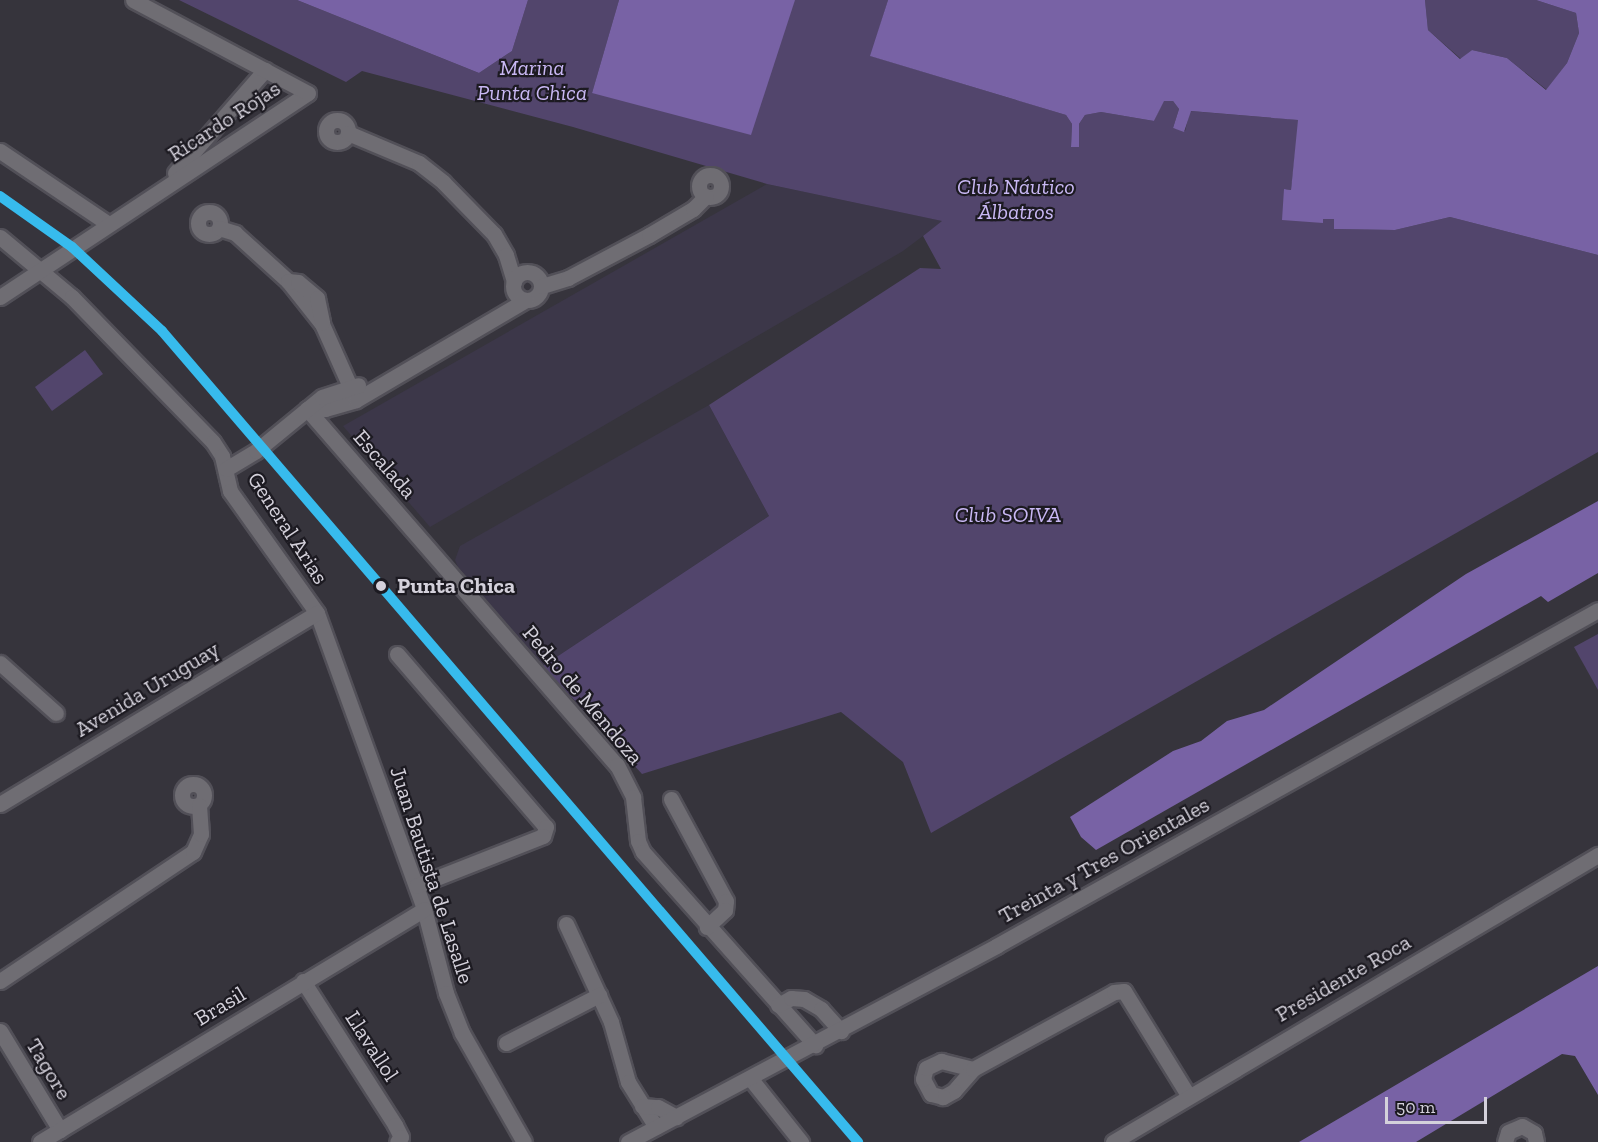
<!DOCTYPE html>
<html>
<head>
<meta charset="utf-8">
<style>
	body { margin:0 }
	#map { position:relative; width:1598px; height:1142px; overflow:hidden; background:#36343c; font-family:"Zilla Slab",serif }
	div>[style] { position:absolute }
	.built>* { inset:0; background:#3c3749 }
	.green>* { inset:0; background:#52456c }
	.water>* { inset:0; background:#7862a5 }
	.roads { filter:drop-shadow(2px 0 #525058) drop-shadow(-2px 0 #525058) drop-shadow(0 2px #525058) drop-shadow(0 -2px #525058) }
	.street>* { height:15px; margin:-7.5px; padding:0 7.5px; transform-origin:7.5px; border-radius:7.5px; background:#6f6d73 }
	.street>.ring { margin:-7.5px; padding:0; box-sizing:content-box; background:none; border:15px solid #6f6d73; border-radius:50% }
	.rail-1>* { height:10px; margin:-5px; padding:0 5px; transform-origin:5px; border-radius:5px; background:#37bbed }
	.dots>* { width:16px; height:16px; translate:-50% -50%; box-sizing:border-box; border:3px solid #1c1a21; border-radius:50% }
	span { translate:-50% -50%; white-space:nowrap; text-align:center; line-height:1.15; -webkit-text-stroke:4.5px #1c1a21; paint-order:stroke }
	.park-label { font-size:22px; color:#c9b8f4; font-style:italic }
	.street-label { font-size:22px; color:#d4d1db }
	.stop-label { font-size:22px; color:#d4d1db; font-weight:700 }
	.left { translate:0 -50%; text-align:left }
	.scale { position:absolute; left:1385px; top:1097px; width:102px; height:27px; box-sizing:border-box; border:3px solid #d4d1db; border-top:0; padding-left:8px; font-size:18px; line-height:21px; white-space:nowrap; color:#d4d1db; -webkit-text-stroke:4px #1c1a21; paint-order:stroke }
</style>
</head>
<body>
<div id="map">
	<div class="built">
		<i style="clip-path:polygon(767px 184px,943px 221px,903px 251px,430px 527px,343px 426px)"></i>
		<i style="clip-path:polygon(709px 405px,769px 516px,543px 666px,458px 567px,455px 560px,460px 546px)"></i>
	</div>
	<div class="green">
		<i style="clip-path:polygon(179px 0,297px 0,479px 73px,512px 51px,528px 0,619px 0,592px 93px,795px 0,888px 0,871px 56px,1066px 115px,1072px 124px,1071px 147px,1079px 147px,1079px 124px,1085px 115px,1101px 112px,1154px 121px,1163px 101px,1173px 101px,1179px 109px,1173px 128px,1185px 131px,1190px 111px,1299px 120px,1291px 190px,1285px 189px,1323px 223px,1323px 219px,1334px 219px,1334px 229px,1395px 230px,1450px 217px,1598px 255px,1598px 452px,931px 833px,903px 762px,841px 712px,642px 774px,543px 666px,769px 516px,709px 405px,920px 268px,941px 269px,923px 236px,942px 221px,767px 184px,573px 127px,362px 71px,346px 82px)"></i>
		<i style="clip-path:polygon(1425px 0,1536px 0,1576px 13px,1579px 33px,1567px 63px,1547px 90px,1507px 58px,1472px 50px,1461px 59px,1428px 30px)"></i>
		<i style="clip-path:polygon(85px 350px,103px 374px,52px 411px,35px 387px)"></i>
		<i style="clip-path:polygon(1598px 634px,1598px 690px,1574px 647px)"></i>
	</div>
	<div class="water">
		<i style="clip-path:polygon(297px 0,528px 0,512px 51px,479px 73px)"></i>
		<i style="clip-path:polygon(619px 0,795px 0,751px 135px,592px 93px)"></i>
		<i style="clip-path:polygon(888px 0,1425px 0,1428px 30px,1460px 59px,1472px 50px,1507px 58px,1546px 90px,1567px 63px,1579px 33px,1576px 13px,1536px 0,1598px 0,1598px 255px,1450px 217px,1395px 230px,1334px 229px,1334px 219px,1323px 219px,1323px 223px,1282px 220px,1284px 189px,1291px 190px,1298px 120px,1191px 111px,1184px 132px,1173px 128px,1179px 109px,1173px 101px,1164px 101px,1154px 121px,1101px 112px,1085px 115px,1079px 124px,1079px 147px,1071px 147px,1072px 124px,1066px 115px,870px 56px)"></i>
		<i style="clip-path:polygon(1598px 501px,1598px 573px,1548px 602px,1541px 596px,1096px 850px,1081px 837px,1070px 817px,1173px 751px,1201px 741px,1227px 721px,1264px 710px,1466px 574px)"></i>
		<i style="clip-path:polygon(1598px 966px,1598px 1095px,1575px 1056px,1562px 1054px,1416px 1142px,1299px 1142px)"></i>
	</div>
	<div class="roads">
		<div class="street">
			<i class="ring" style="left:326px;top:120px;width:7px;height:7px"></i>
			<i style="left:348px;top:133px;width:77px;rotate:22.9deg"></i>
			<i style="left:419px;top:163px;width:31px;rotate:38deg"></i>
			<i style="left:443px;top:182px;width:73px;rotate:45.6deg"></i>
			<i style="left:494px;top:234px;width:24px;rotate:60deg"></i>
			<i style="left:506px;top:255px;width:28px;rotate:73deg"></i>
			<i style="left:0;top:151px;width:129px;rotate:33.9deg"></i>
			<i style="left:175px;top:173px;width:137px;rotate:-48.9deg"></i>
			<i class="ring" style="left:699px;top:175px;width:7px;height:7px"></i>
			<i class="ring" style="left:198px;top:212px;width:7px;height:7px"></i>
			<i style="left:219px;top:228px;width:17px;rotate:17deg"></i>
			<i style="left:235px;top:233px;width:72px;rotate:42.2deg"></i>
			<i style="left:288px;top:281px;width:55px;rotate:51.7deg"></i>
			<i style="left:322px;top:324px;width:83px;rotate:65.9deg"></i>
			<i style="left:0;top:237px;width:94px;rotate:39.8deg"></i>
			<i style="left:72px;top:297px;width:202px;rotate:45.8deg"></i>
			<i style="left:213px;top:442px;width:17px;rotate:57deg"></i>
			<i style="left:222px;top:456px;width:36px;rotate:77deg"></i>
			<i style="left:230px;top:491px;width:150px;rotate:54.5deg"></i>
			<i style="left:317px;top:613px;width:315px;rotate:70.1deg"></i>
			<i style="left:424px;top:909px;width:87px;rotate:75.3deg"></i>
			<i style="left:446px;top:993px;width:43px;rotate:68.2deg"></i>
			<i style="left:462px;top:1033px;width:125px;rotate:60.4deg"></i>
			<i class="ring" style="left:513px;top:272px;width:13px;height:13px"></i>
			<i style="left:288px;top:281px;width:10px;rotate:6deg"></i>
			<i style="left:298px;top:282px;width:25px;rotate:40deg"></i>
			<i style="left:317px;top:298px;width:25px;rotate:78deg"></i>
			<i style="left:542px;top:286px;width:27px;rotate:-17deg"></i>
			<i style="left:568px;top:278px;width:92px;rotate:-28deg"></i>
			<i style="left:649px;top:235px;width:51px;rotate:-30.6deg"></i>
			<i style="left:693px;top:209px;width:18px;rotate:-45deg"></i>
			<i style="left:0;top:297px;width:369px;rotate:-33.5deg"></i>
			<i style="left:308px;top:93px;width:198px;rotate:-152deg"></i>
			<i style="left:307px;top:409px;width:472px;rotate:49deg"></i>
			<i style="left:617px;top:765px;width:36px;rotate:63deg"></i>
			<i style="left:633px;top:797px;width:44px;rotate:83.5deg"></i>
			<i style="left:638px;top:841px;width:12px;rotate:66deg"></i>
			<i style="left:643px;top:852px;width:259px;rotate:48.3deg"></i>
			<i style="left:307px;top:409px;width:18px"></i>
			<i style="left:325px;top:409px;width:32px;rotate:-16deg"></i>
			<i style="left:356px;top:400px;width:197px;rotate:-30.5deg"></i>
			<i style="left:226px;top:469px;width:35px;rotate:-31deg"></i>
			<i style="left:256px;top:451px;width:85px;rotate:-39.3deg"></i>
			<i style="left:322px;top:397px;width:38px;rotate:-18deg"></i>
			<i style="left:397px;top:654px;width:228px;rotate:49.3deg"></i>
			<i style="left:546px;top:827px;width:9px;rotate:108deg"></i>
			<i style="left:543px;top:836px;width:136px;rotate:158.5deg"></i>
			<i style="left:0;top:663px;width:75px;rotate:41.8deg"></i>
			<i class="ring" style="left:182px;top:784px;width:7px;height:7px"></i>
			<i style="left:671px;top:799px;width:116px;rotate:61.7deg"></i>
			<i style="left:726px;top:901px;width:9px;rotate:96deg"></i>
			<i style="left:725px;top:910px;width:25px;rotate:137deg"></i>
			<i style="left:0;top:804px;width:370px;rotate:-31.1deg"></i>
			<i style="left:566px;top:924px;width:108px;rotate:65.3deg"></i>
			<i style="left:611px;top:1022px;width:62px;rotate:74.2deg"></i>
			<i style="left:628px;top:1082px;width:53px;rotate:58.1deg"></i>
			<i style="left:0;top:981px;width:232px;rotate:-33.8deg"></i>
			<i style="left:193px;top:852px;width:20px;rotate:-66deg"></i>
			<i style="left:201px;top:834px;width:29px;rotate:-94deg"></i>
			<i style="left:303px;top:981px;width:171px;rotate:57.4deg"></i>
			<i style="left:395px;top:1125px;width:13px;rotate:63deg"></i>
			<i style="left:401px;top:1137px;width:6px;rotate:129deg"></i>
			<i style="left:778px;top:1005px;width:15px;rotate:-28deg"></i>
			<i style="left:791px;top:998px;width:13px;rotate:4deg"></i>
			<i style="left:804px;top:999px;width:20px;rotate:30deg"></i>
			<i style="left:821px;top:1009px;width:30px;rotate:48deg"></i>
			<i style="left:0;top:1031px;width:116px;rotate:58.8deg"></i>
			<i style="left:506px;top:1043px;width:105px;rotate:-27.3deg"></i>
			<i style="left:941px;top:1061px;width:33px;rotate:14deg"></i>
			<i style="left:973px;top:1069px;width:29px;rotate:131deg"></i>
			<i style="left:954px;top:1091px;width:13px;rotate:151deg"></i>
			<i style="left:943px;top:1097px;width:12px;rotate:-166deg"></i>
			<i style="left:931px;top:1094px;width:17px;rotate:-118deg"></i>
			<i style="left:923px;top:1079px;width:11px;rotate:-75deg"></i>
			<i style="left:926px;top:1068px;width:17px;rotate:-25deg"></i>
			<i style="left:973px;top:1069px;width:161px;rotate:-28.6deg"></i>
			<i style="left:1114px;top:992px;width:10px;rotate:-6deg"></i>
			<i style="left:1124px;top:991px;width:122px;rotate:58.4deg"></i>
			<i style="left:750px;top:1078px;width:82px;rotate:51.4deg"></i>
			<i style="left:642px;top:1106px;width:16px;rotate:4deg"></i>
			<i style="left:658px;top:1107px;width:21px;rotate:29deg"></i>
			<i style="left:40px;top:1142px;width:449px;rotate:-31.2deg"></i>
			<i style="left:628px;top:1142px;width:417px;rotate:-28deg"></i>
			<i style="left:996px;top:946px;width:689px;rotate:-29.17deg"></i>
			<i style="left:1113px;top:1142px;width:564px;rotate:-30.62deg"></i>
			<i style="left:1505px;top:1142px;width:10px;rotate:-73deg"></i>
			<i style="left:1508px;top:1132px;width:15px;rotate:-23deg"></i>
			<i style="left:1522px;top:1126px;width:14px;rotate:30deg"></i>
			<i style="left:1534px;top:1133px;width:9px;rotate:77deg"></i>
		</div>
	</div>
	<div class="rail-1">
		<i style="left:0;top:196px;width:88px;rotate:35.3deg"></i>
		<i style="left:72px;top:247px;width:123px;rotate:43deg"></i>
		<i style="left:162px;top:331px;width:1069px;rotate:49.36deg"></i>
	</div>
	<div class="dots">
		<i style="left:381px;top:586px;background:#d4d1db"></i>
	</div>
	<div class="park-label">
		<span style="left:532px;top:80px">Marina<br>Punta Chica</span>
		<span style="left:1016px;top:199px">Club Náutico<br>Álbatros</span>
		<span style="left:1008px;top:515px">Club SOIVA</span>
	</div>
	<div class="street-label">
		<span style="left:224px;top:121px;rotate:-33deg">Ricardo Rojas</span>
		<span style="left:385px;top:464px;rotate:49deg">Escalada</span>
		<span style="left:288px;top:528px;rotate:57deg">General Arias</span>
		<span style="left:147px;top:689px;rotate:-31deg">Avenida Uruguay</span>
		<span style="left:583px;top:695px;rotate:50deg">Pedro de Mendoza</span>
		<span style="left:1104px;top:860px;rotate:-29deg">Treinta y Tres Orientales</span>
		<span style="left:432px;top:875px;rotate:72deg">Juan Bautista de Lasalle</span>
		<span style="left:1343px;top:978px;rotate:-30deg">Presidente Roca</span>
		<span style="left:220px;top:1006px;rotate:-31deg">Brasil</span>
		<span style="left:372px;top:1046px;rotate:57deg">Llavallol</span>
		<span style="left:49px;top:1069px;rotate:59deg">Tagore</span>
	</div>
	<div class="stop-label">
		<span class="left" style="left:397px;top:586px">Punta Chica</span>
	</div>
	<div class="scale">50 m</div>
</div>
</body>
</html>
